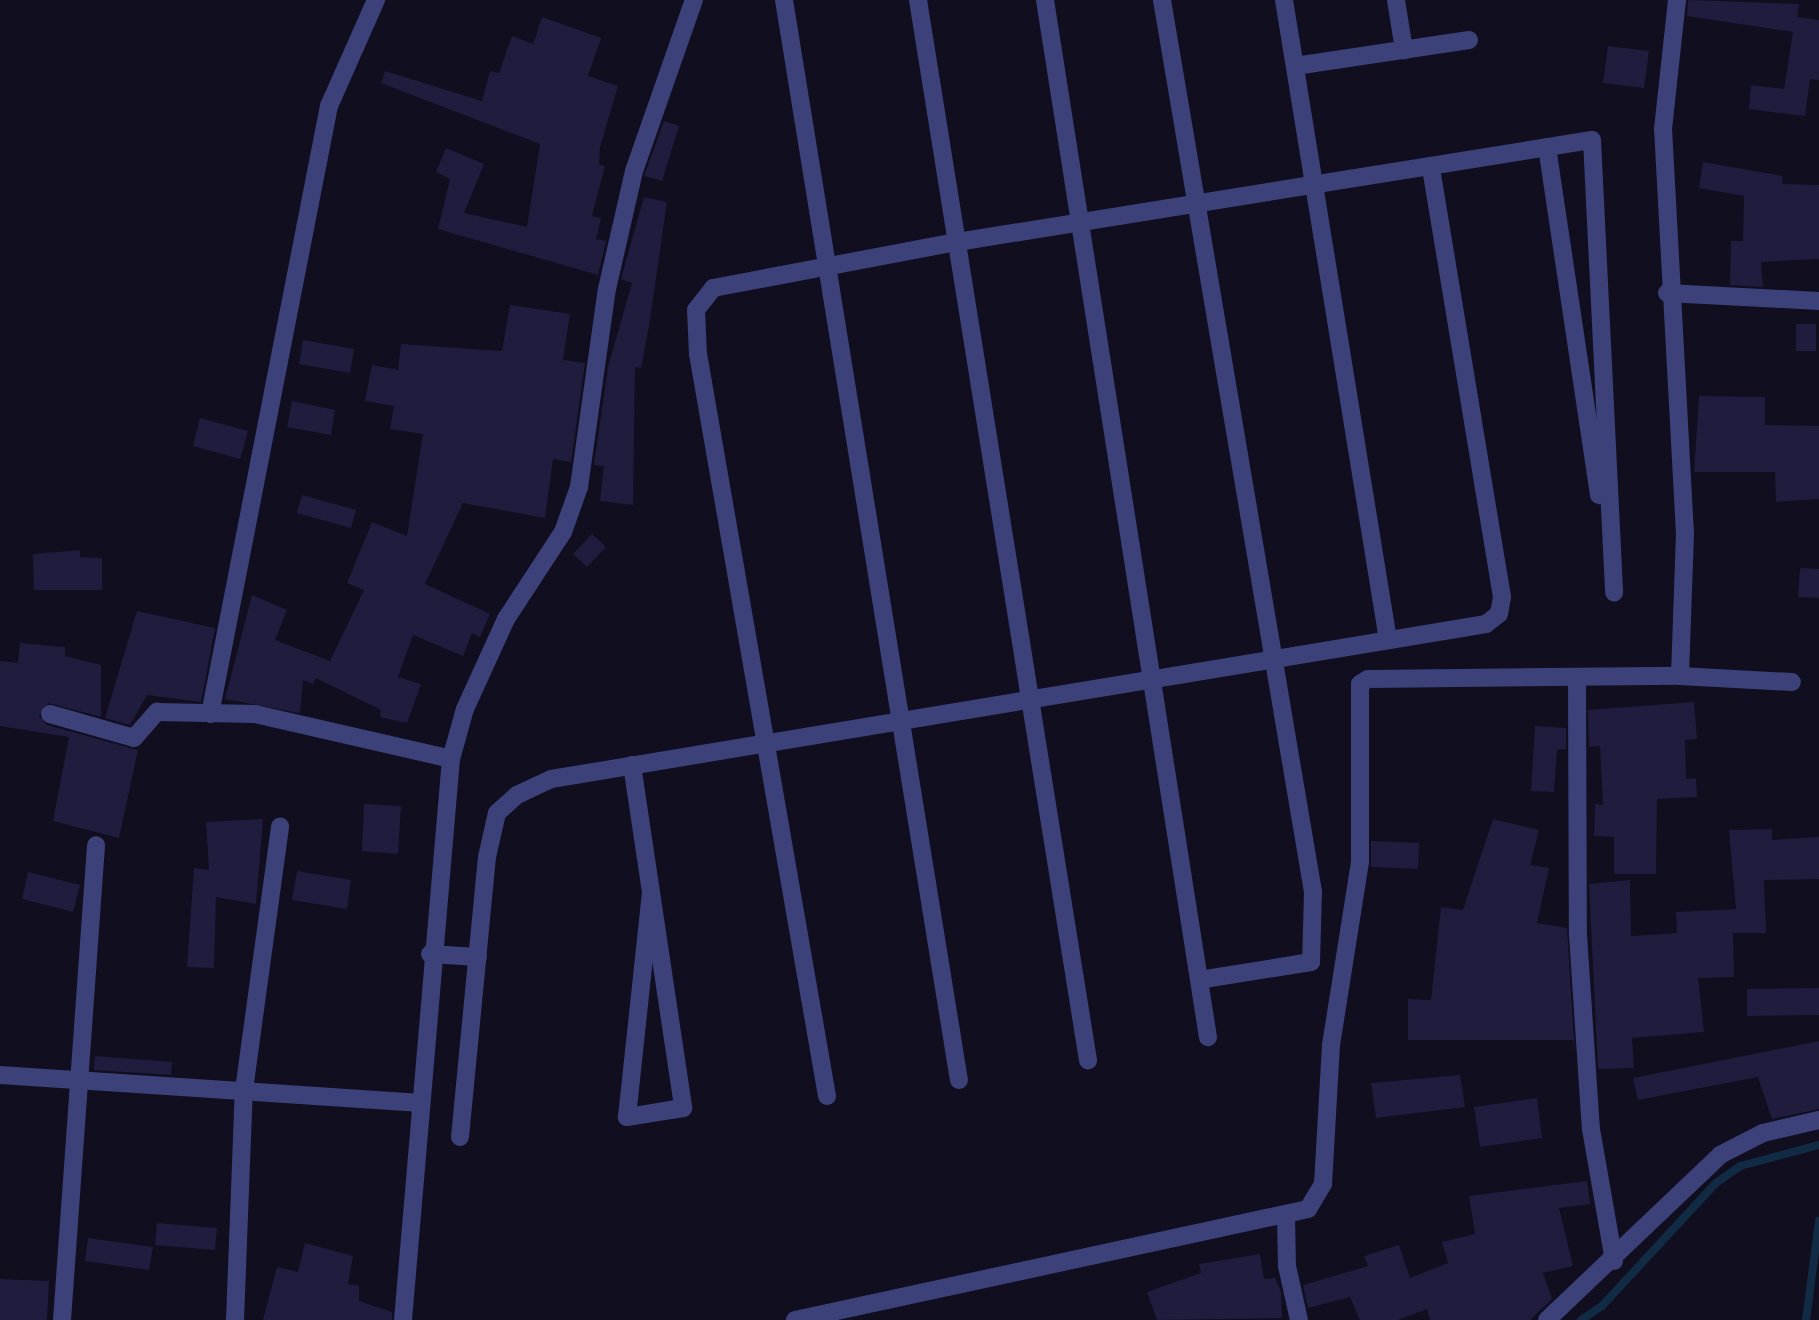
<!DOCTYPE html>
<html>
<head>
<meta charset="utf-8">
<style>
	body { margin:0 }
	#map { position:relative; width:1819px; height:1320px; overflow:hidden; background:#100e1f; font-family:"PT Sans Narrow",sans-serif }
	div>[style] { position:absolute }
	.stream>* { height:8px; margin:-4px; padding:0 4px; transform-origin:4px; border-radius:4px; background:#122b44 }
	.building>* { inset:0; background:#1f1c3e }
	.minor>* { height:18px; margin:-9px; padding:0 9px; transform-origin:9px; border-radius:9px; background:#3d417a }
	span { translate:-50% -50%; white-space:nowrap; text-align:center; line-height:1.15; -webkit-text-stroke:5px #100e1f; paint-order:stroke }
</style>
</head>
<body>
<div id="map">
	<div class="stream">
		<i style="left:1581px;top:1320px;width:25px;rotate:-34deg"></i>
		<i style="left:1602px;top:1306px;width:168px;rotate:-47.2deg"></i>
		<i style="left:1716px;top:1183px;width:29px;rotate:-35deg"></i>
		<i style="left:1740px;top:1166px;width:82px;rotate:-14.9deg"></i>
		<i style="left:1806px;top:1320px;width:100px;rotate:-82.5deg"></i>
	</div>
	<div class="building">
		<i style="clip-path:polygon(1688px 0,1799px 4px,1797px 17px,1819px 20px,1819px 80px,1810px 79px,1805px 116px,1749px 109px,1751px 85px,1784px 89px,1793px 32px,1687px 16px)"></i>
		<i style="clip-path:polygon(542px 17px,601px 38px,588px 76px,618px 86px,600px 147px,599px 165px,605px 166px,592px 216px,601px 218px,596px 239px,606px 241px,598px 275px,438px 229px,450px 179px,436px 172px,446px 148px,484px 164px,464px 213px,527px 227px,540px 144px,381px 83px,385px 71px,482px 101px,490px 71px,499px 73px,512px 36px,533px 44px)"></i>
		<i style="clip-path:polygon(1608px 46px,1649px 51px,1644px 88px,1603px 83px)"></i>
		<i style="clip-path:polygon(664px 121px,679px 126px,662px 181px,644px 176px)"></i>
		<i style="clip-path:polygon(1703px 162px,1783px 176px,1782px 184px,1819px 185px,1819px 259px,1761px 262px,1763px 287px,1730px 285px,1731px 241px,1743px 241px,1744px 196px,1699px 188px)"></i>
		<i style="clip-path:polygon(644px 197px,667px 202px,649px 326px,641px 368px,635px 367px,633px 505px,600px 501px,604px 466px,594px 465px,608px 367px,632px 283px,621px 279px)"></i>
		<i style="clip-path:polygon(510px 305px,570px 314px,563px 360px,585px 363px,571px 462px,553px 459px,545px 518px,463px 503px,425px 584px,490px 614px,480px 637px,472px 633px,463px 656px,413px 635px,398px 677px,421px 684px,407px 723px,380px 717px,381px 710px,316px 678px,313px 684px,303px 680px,300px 713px,225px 699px,252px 595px,287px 610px,275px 640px,330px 661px,364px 590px,347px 583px,372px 522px,407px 536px,423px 434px,390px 429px,394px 406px,365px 401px,372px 365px,398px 370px,401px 344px,502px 351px)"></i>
		<i style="clip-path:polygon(1796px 324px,1816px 324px,1816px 351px,1796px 351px)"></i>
		<i style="clip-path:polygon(303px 340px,354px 349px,350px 373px,299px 364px)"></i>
		<i style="clip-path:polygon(1699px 396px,1765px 397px,1765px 425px,1819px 426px,1819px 499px,1776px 502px,1775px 472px,1694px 472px)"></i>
		<i style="clip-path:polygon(292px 401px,335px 410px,331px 435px,287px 427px)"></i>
		<i style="clip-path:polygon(200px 418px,248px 431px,240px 459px,193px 446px)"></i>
		<i style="clip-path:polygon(302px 495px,356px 510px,351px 528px,297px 513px)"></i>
		<i style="clip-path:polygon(592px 534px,606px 547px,587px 567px,573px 554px)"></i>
		<i style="clip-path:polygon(80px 550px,80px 557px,102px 558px,102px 590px,34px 590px,33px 554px)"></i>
		<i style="clip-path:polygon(1800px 568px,1819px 569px,1819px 598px,1798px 597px)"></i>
		<i style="clip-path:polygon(137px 611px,215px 628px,201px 702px,147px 695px,130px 725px,105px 718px)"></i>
		<i style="clip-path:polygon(20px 643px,65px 647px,65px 656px,101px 665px,101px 717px,48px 703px,39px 716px,47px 725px,138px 750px,119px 838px,53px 821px,69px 737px,0 726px,0 661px,18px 663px)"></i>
		<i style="clip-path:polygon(1694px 702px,1697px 739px,1685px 740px,1686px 779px,1696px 778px,1697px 797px,1657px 799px,1656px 874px,1614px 874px,1614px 837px,1594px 836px,1595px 804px,1603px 805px,1600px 746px,1589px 747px,1588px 710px)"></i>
		<i style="clip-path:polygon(1535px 726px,1566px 728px,1566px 749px,1557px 750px,1554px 792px,1531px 791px)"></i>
		<i style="clip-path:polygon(364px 804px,401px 806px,398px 854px,362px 851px)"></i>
		<i style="clip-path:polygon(263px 819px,256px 904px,216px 897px,214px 968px,187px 967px,194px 868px,209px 870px,206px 822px)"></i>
		<i style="clip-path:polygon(1493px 819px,1539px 830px,1530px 865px,1549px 868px,1537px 923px,1567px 928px,1575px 1056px,1573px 1040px,1408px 1040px,1408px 999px,1431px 1000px,1441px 907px,1463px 910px)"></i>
		<i style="clip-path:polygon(1772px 829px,1772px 840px,1819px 837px,1819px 879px,1764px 880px,1766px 933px,1733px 933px,1734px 977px,1698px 978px,1704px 1032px,1632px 1038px,1634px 1068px,1598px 1069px,1589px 884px,1630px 880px,1631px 936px,1677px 933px,1676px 912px,1736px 909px,1729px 830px)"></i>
		<i style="clip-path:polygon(1371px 841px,1419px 843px,1418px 869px,1371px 867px)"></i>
		<i style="clip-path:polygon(297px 871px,351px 880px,347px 909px,292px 900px)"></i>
		<i style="clip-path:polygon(28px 872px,80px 885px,73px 912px,22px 899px)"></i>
		<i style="clip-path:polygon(1819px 988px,1819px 1015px,1747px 1016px,1747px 989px)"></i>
		<i style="clip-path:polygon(1819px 1041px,1819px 1109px,1772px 1119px,1758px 1077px,1638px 1100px,1633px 1078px)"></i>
		<i style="clip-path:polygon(95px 1056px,172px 1062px,171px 1075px,94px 1070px)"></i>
		<i style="clip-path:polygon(1460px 1075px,1465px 1107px,1376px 1118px,1371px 1083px)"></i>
		<i style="clip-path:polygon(1537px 1098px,1542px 1138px,1480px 1147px,1474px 1107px)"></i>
		<i style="clip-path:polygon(1587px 1181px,1590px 1204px,1559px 1208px,1573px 1266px,1543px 1273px,1552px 1299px,1530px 1320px,1430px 1320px,1427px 1309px,1398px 1320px,1360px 1320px,1350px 1297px,1308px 1308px,1303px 1285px,1368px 1266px,1364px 1256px,1399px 1245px,1410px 1278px,1448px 1263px,1442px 1242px,1475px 1234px,1469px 1196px)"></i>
		<i style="clip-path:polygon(157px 1223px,217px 1228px,215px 1250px,155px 1245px)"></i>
		<i style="clip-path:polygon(88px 1238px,153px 1247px,149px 1270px,85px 1261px)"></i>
		<i style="clip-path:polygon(305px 1243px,353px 1256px,348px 1284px,359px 1286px,359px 1301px,392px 1312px,392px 1320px,263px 1320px,277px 1267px,298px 1272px)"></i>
		<i style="clip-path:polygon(1260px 1254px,1264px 1279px,1275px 1278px,1281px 1292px,1282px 1318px,1157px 1320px,1147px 1292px,1201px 1273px,1199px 1264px)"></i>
		<i style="clip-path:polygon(0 1279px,49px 1281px,47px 1320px,0 1320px)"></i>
	</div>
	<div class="minor">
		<i style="left:784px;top:0;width:1094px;rotate:80.8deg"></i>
		<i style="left:918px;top:0;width:1074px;rotate:80.89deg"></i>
		<i style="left:1045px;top:0;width:1050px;rotate:81.07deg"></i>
		<i style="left:1162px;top:0;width:905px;rotate:80.39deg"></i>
		<i style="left:1313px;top:892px;width:70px;rotate:91.6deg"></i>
		<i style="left:1311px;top:962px;width:113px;rotate:170.9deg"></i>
		<i style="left:1284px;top:0;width:648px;rotate:80.77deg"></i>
		<i style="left:1396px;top:0;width:51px;rotate:80.9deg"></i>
		<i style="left:1295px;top:66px;width:176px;rotate:-8.5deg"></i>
		<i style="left:1547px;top:147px;width:352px;rotate:81.5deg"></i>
		<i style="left:1667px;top:293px;width:152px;rotate:3deg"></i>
		<i style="left:1680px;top:676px;width:112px;rotate:3.1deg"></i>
		<i style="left:1577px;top:681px;width:254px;rotate:89.8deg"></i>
		<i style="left:1578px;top:935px;width:194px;rotate:86.2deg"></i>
		<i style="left:1591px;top:1129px;width:134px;rotate:80.1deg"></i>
		<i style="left:50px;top:714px;width:87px;rotate:15.9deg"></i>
		<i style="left:134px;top:738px;width:35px;rotate:-49deg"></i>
		<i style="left:157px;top:712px;width:98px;rotate:1.2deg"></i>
		<i style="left:255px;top:714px;width:201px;rotate:12.9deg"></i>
		<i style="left:210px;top:714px;width:620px;rotate:-78.93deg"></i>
		<i style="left:329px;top:106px;width:116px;rotate:-66.1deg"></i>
		<i style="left:632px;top:765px;width:347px;rotate:81.5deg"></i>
		<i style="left:683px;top:1108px;width:57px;rotate:170.9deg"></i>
		<i style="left:627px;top:1117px;width:225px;rotate:-83.9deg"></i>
		<i style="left:430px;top:954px;width:48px;rotate:3.6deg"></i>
		<i style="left:0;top:1075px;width:418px;rotate:3.8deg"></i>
		<i style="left:827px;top:1096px;width:753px;rotate:-99.86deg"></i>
		<i style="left:698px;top:354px;width:44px;rotate:-92.6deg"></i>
		<i style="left:696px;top:310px;width:28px;rotate:-52deg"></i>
		<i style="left:713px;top:288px;width:248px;rotate:-10.7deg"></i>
		<i style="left:957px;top:242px;width:643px;rotate:-9.13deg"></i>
		<i style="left:1592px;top:140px;width:453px;rotate:87.2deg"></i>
		<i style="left:460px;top:1137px;width:281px;rotate:-84.5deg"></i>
		<i style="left:487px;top:857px;width:45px;rotate:-77.2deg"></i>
		<i style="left:497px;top:813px;width:27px;rotate:-42deg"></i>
		<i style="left:517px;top:795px;width:38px;rotate:-25deg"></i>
		<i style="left:551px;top:779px;width:948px;rotate:-9.41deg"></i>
		<i style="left:1486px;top:624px;width:16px;rotate:-38deg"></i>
		<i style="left:1499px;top:614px;width:17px;rotate:-80deg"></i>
		<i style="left:1502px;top:597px;width:437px;rotate:-99.4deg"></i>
		<i style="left:1286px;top:1215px;width:51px;rotate:88.9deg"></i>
		<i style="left:1287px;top:1266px;width:55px;rotate:77.5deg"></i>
		<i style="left:62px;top:1320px;width:476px;rotate:-85.9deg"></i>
		<i style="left:235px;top:1320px;width:230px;rotate:-87.8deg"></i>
		<i style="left:244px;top:1090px;width:266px;rotate:-82.2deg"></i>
		<i style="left:403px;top:1320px;width:563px;rotate:-85.11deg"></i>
		<i style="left:451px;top:759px;width:52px;rotate:-74.4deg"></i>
		<i style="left:465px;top:709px;width:99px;rotate:-65.5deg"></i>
		<i style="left:506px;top:619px;width:104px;rotate:-56.8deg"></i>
		<i style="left:563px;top:532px;width:48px;rotate:-70.4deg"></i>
		<i style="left:579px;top:487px;width:200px;rotate:-82deg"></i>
		<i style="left:607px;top:289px;width:121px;rotate:-77.1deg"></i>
		<i style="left:634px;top:171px;width:181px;rotate:-70.7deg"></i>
		<i style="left:795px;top:1320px;width:525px;rotate:-12.21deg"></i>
		<i style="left:1308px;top:1209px;width:29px;rotate:-59deg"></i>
		<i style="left:1323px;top:1184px;width:139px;rotate:-86.7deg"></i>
		<i style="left:1331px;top:1045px;width:186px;rotate:-81deg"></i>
		<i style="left:1360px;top:861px;width:177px;rotate:-90deg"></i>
		<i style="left:1360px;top:684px;width:9px;rotate:-32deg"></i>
		<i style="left:1368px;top:679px;width:312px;rotate:-0.6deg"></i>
		<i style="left:1680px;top:676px;width:142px;rotate:-88deg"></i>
		<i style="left:1685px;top:534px;width:406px;rotate:-93.1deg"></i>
		<i style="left:1663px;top:129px;width:130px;rotate:-83.8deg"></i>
		<i style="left:1547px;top:1320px;width:239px;rotate:-43.6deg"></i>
		<i style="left:1720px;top:1155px;width:48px;rotate:-27.1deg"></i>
		<i style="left:1763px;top:1133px;width:57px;rotate:-13.1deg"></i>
	</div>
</div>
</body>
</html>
